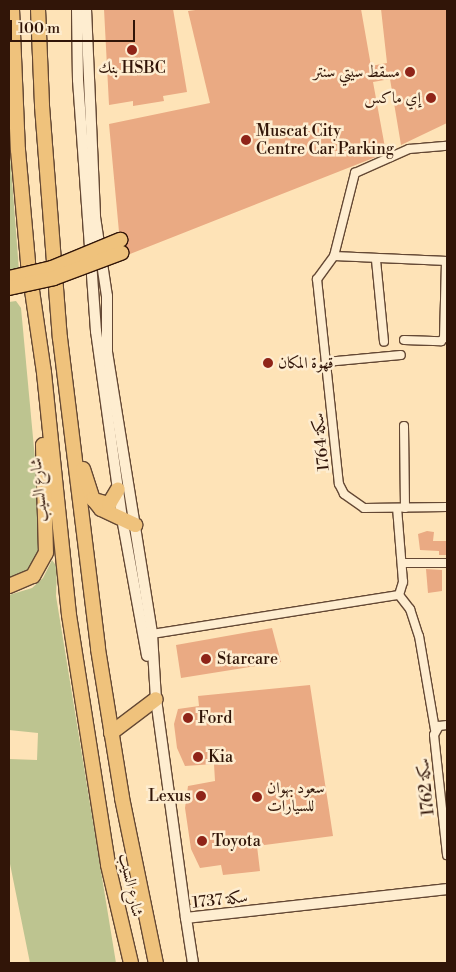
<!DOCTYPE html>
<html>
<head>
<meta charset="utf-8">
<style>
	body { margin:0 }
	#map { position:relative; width:456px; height:972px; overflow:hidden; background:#fee3b7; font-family:"Libre Bodoni",Amiri,serif }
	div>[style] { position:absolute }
	.green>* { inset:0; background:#bdc490 }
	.building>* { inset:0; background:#eaaa83 }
	.roads { filter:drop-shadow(1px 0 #644834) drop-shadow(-1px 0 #644834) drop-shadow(0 1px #644834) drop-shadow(0 -1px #644834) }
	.street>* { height:8px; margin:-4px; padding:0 4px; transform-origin:4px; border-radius:4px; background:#feedd0 }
	.secondary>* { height:10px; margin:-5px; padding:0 5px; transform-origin:5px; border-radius:5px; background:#feedd0 }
	.highway>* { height:14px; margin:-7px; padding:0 7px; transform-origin:7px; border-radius:7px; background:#efc27c }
	.bridges { filter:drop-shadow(1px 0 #311508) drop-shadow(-1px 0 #311508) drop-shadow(0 1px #311508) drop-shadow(0 -1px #311508) }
	.highway-bridge>* { height:14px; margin:-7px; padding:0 7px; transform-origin:7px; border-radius:7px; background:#efc27c }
	.dots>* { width:14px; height:14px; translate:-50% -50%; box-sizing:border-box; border:2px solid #feedd0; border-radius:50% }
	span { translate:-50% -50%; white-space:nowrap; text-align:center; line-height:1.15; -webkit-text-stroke:5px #feedd0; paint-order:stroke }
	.poi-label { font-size:16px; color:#311508 }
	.right { translate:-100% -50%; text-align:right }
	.left { translate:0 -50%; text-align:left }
	.street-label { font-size:16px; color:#311508 }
	.frame { position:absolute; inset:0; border:10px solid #311508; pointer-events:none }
	.scale { position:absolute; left:10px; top:20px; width:125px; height:22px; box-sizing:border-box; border:2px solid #311508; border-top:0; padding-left:6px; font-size:15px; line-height:18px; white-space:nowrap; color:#311508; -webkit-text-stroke:4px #feedd0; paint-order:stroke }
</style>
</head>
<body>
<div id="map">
	<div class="green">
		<i style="clip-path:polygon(9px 140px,19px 271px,9px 273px)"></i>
		<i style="clip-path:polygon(16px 301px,21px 308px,41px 524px,39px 555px,28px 573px,9px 582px,9px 302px)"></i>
		<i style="clip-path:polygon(52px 560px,57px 567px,56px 596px,116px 963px,30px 963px,9px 859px,9px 759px,37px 760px,38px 733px,9px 730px,9px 595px,32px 588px,43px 578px)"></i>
	</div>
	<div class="building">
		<i style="clip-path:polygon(104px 9px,173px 9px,187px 92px,163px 96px,164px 101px,133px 106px,133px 101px,109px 105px)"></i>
		<i style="clip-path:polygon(203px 9px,361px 9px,371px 66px,387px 63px,381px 9px,447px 9px,447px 123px,401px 145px,390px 79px,373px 82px,386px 153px,130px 254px,126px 246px,128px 236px,119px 232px,109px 124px,210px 103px,188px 11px)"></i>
		<i style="clip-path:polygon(427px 531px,434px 532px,433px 541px,447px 541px,447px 555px,439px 555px,439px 551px,420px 550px,418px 534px)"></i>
		<i style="clip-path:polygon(426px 569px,442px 570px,442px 591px,428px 593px)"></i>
		<i style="clip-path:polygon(272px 628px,281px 662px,181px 678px,176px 645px)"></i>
		<i style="clip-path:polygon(310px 685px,333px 836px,257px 846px,260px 871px,223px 875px,221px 865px,200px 868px,191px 849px,185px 808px,188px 786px,215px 781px,214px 764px,185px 766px,177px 748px,174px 724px,178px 709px,199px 706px,198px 696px)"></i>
	</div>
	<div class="roads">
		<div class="street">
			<i style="left:334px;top:256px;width:86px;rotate:-75.8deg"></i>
			<i style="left:355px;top:173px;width:59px;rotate:-24deg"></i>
			<i style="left:409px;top:149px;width:38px;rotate:-5deg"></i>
			<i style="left:376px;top:260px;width:82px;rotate:84.4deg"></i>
			<i style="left:447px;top:261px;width:113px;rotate:-177.5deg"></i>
			<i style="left:334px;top:256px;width:29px;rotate:126deg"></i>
			<i style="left:317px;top:279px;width:206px;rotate:83.9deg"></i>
			<i style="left:339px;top:484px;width:11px;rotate:63deg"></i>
			<i style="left:344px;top:494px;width:24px;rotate:35deg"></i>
			<i style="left:364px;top:508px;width:83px;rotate:-0.7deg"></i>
			<i style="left:404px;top:340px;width:37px;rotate:2deg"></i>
			<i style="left:441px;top:341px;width:4px;rotate:-45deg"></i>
			<i style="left:444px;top:338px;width:77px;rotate:-88.5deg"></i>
			<i style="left:326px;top:362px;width:75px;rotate:-5.3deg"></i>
			<i style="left:404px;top:426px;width:82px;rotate:89.3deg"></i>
			<i style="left:402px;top:563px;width:45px"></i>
			<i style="left:399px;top:595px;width:18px;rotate:52deg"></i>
			<i style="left:410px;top:609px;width:28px;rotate:72deg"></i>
			<i style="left:419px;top:636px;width:95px;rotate:80.3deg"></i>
			<i style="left:152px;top:634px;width:250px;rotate:-9deg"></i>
			<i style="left:399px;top:595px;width:14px;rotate:-73deg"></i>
			<i style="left:403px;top:582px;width:74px;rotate:-94.6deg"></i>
			<i style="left:447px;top:725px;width:8px;rotate:173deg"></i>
			<i style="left:439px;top:726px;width:10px;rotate:119deg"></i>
			<i style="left:434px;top:735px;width:121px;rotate:83.8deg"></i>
		</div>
		<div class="secondary">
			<i style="left:77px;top:9px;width:71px;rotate:89.2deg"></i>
			<i style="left:78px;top:80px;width:252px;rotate:85.9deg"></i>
			<i style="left:96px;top:331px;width:189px;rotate:82.1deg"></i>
			<i style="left:122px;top:518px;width:140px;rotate:79.7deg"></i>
			<i style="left:86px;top:9px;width:208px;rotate:87.5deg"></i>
			<i style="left:95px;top:217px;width:80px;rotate:81.4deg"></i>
			<i style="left:107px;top:296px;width:56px;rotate:90deg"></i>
			<i style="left:107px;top:352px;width:286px;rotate:80.9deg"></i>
			<i style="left:152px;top:634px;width:65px;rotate:86.5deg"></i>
			<i style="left:156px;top:699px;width:221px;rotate:82.2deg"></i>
			<i style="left:186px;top:918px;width:263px;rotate:-6.3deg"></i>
			<i style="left:186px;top:918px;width:46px;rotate:81.2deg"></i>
		</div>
		<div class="highway">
			<i style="left:12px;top:9px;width:141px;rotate:87.6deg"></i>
			<i style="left:18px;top:150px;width:113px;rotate:84.9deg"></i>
			<i style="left:28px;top:263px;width:111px;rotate:81.7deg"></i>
			<i style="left:44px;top:373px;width:243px;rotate:84.1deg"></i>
			<i style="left:69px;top:615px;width:253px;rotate:81.1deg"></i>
			<i style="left:108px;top:865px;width:101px;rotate:76.8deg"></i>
			<i style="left:38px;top:9px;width:97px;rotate:87.6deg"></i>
			<i style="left:42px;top:106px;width:233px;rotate:85.6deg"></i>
			<i style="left:60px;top:338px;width:313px;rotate:83deg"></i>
			<i style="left:98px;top:649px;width:151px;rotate:80.8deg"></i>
			<i style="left:122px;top:798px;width:168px;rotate:78.4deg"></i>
			<i style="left:83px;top:469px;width:32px;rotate:72deg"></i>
			<i style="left:93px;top:499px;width:13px;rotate:51deg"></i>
			<i style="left:101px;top:509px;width:38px;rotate:25deg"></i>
			<i style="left:94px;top:500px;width:16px;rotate:15deg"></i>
			<i style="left:109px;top:504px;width:17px;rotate:-59deg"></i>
			<i style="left:9px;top:586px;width:26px;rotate:-23deg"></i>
			<i style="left:33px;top:576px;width:26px;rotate:-61deg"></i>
			<i style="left:46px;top:553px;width:108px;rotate:-91.6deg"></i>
			<i style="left:111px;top:733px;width:56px;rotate:-37.1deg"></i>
		</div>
	</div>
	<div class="bridges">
		<div class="highway-bridge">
			<i style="left:9px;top:278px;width:44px;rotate:-13.1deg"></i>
			<i style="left:52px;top:268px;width:74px;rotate:-22.4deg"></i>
			<i style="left:9px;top:288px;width:46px;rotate:-12.5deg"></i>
			<i style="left:54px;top:278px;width:72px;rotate:-20.5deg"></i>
		</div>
	</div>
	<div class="dots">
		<i style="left:132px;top:50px;background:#8f2418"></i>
		<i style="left:410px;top:72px;background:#8f2418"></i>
		<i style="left:431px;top:98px;background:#8f2418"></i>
		<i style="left:246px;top:140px;background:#8f2418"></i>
		<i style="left:268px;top:363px;background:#8f2418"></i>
		<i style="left:206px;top:659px;background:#8f2418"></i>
		<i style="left:188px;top:718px;background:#8f2418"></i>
		<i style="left:198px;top:757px;background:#8f2418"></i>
		<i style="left:201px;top:796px;background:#8f2418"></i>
		<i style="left:257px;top:797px;background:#8f2418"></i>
		<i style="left:202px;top:841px;background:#8f2418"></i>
	</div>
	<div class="poi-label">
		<span style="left:132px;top:68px">بنك HSBC</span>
		<span class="right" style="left:400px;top:72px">مسقط سيتي سنتر</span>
		<span class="right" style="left:421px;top:98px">إي ماكس</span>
		<span class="left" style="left:256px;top:140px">Muscat City<br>Centre Car Parking</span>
		<span class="left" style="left:278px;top:363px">قهوة المكان</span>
		<span class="left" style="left:217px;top:659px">Starcare</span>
		<span class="left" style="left:198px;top:718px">Ford</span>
		<span class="left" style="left:208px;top:757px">Kia</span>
		<span class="left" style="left:267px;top:797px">سعود بهوان<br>للسيارات</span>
		<span class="right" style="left:191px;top:796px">Lexus</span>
		<span class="left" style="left:212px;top:841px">Toyota</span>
	</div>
	<div class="street-label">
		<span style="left:321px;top:442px;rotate:-96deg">سكة 1764</span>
		<span style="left:39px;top:490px;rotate:-96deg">شارع السيب</span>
		<span style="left:426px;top:787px;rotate:-96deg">سكة 1762</span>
		<span style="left:131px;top:885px;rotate:78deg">شارع السيب</span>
		<span style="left:220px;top:900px;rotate:-6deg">سكة 1737</span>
	</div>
	<div class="frame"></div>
	<div class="scale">100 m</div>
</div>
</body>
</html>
